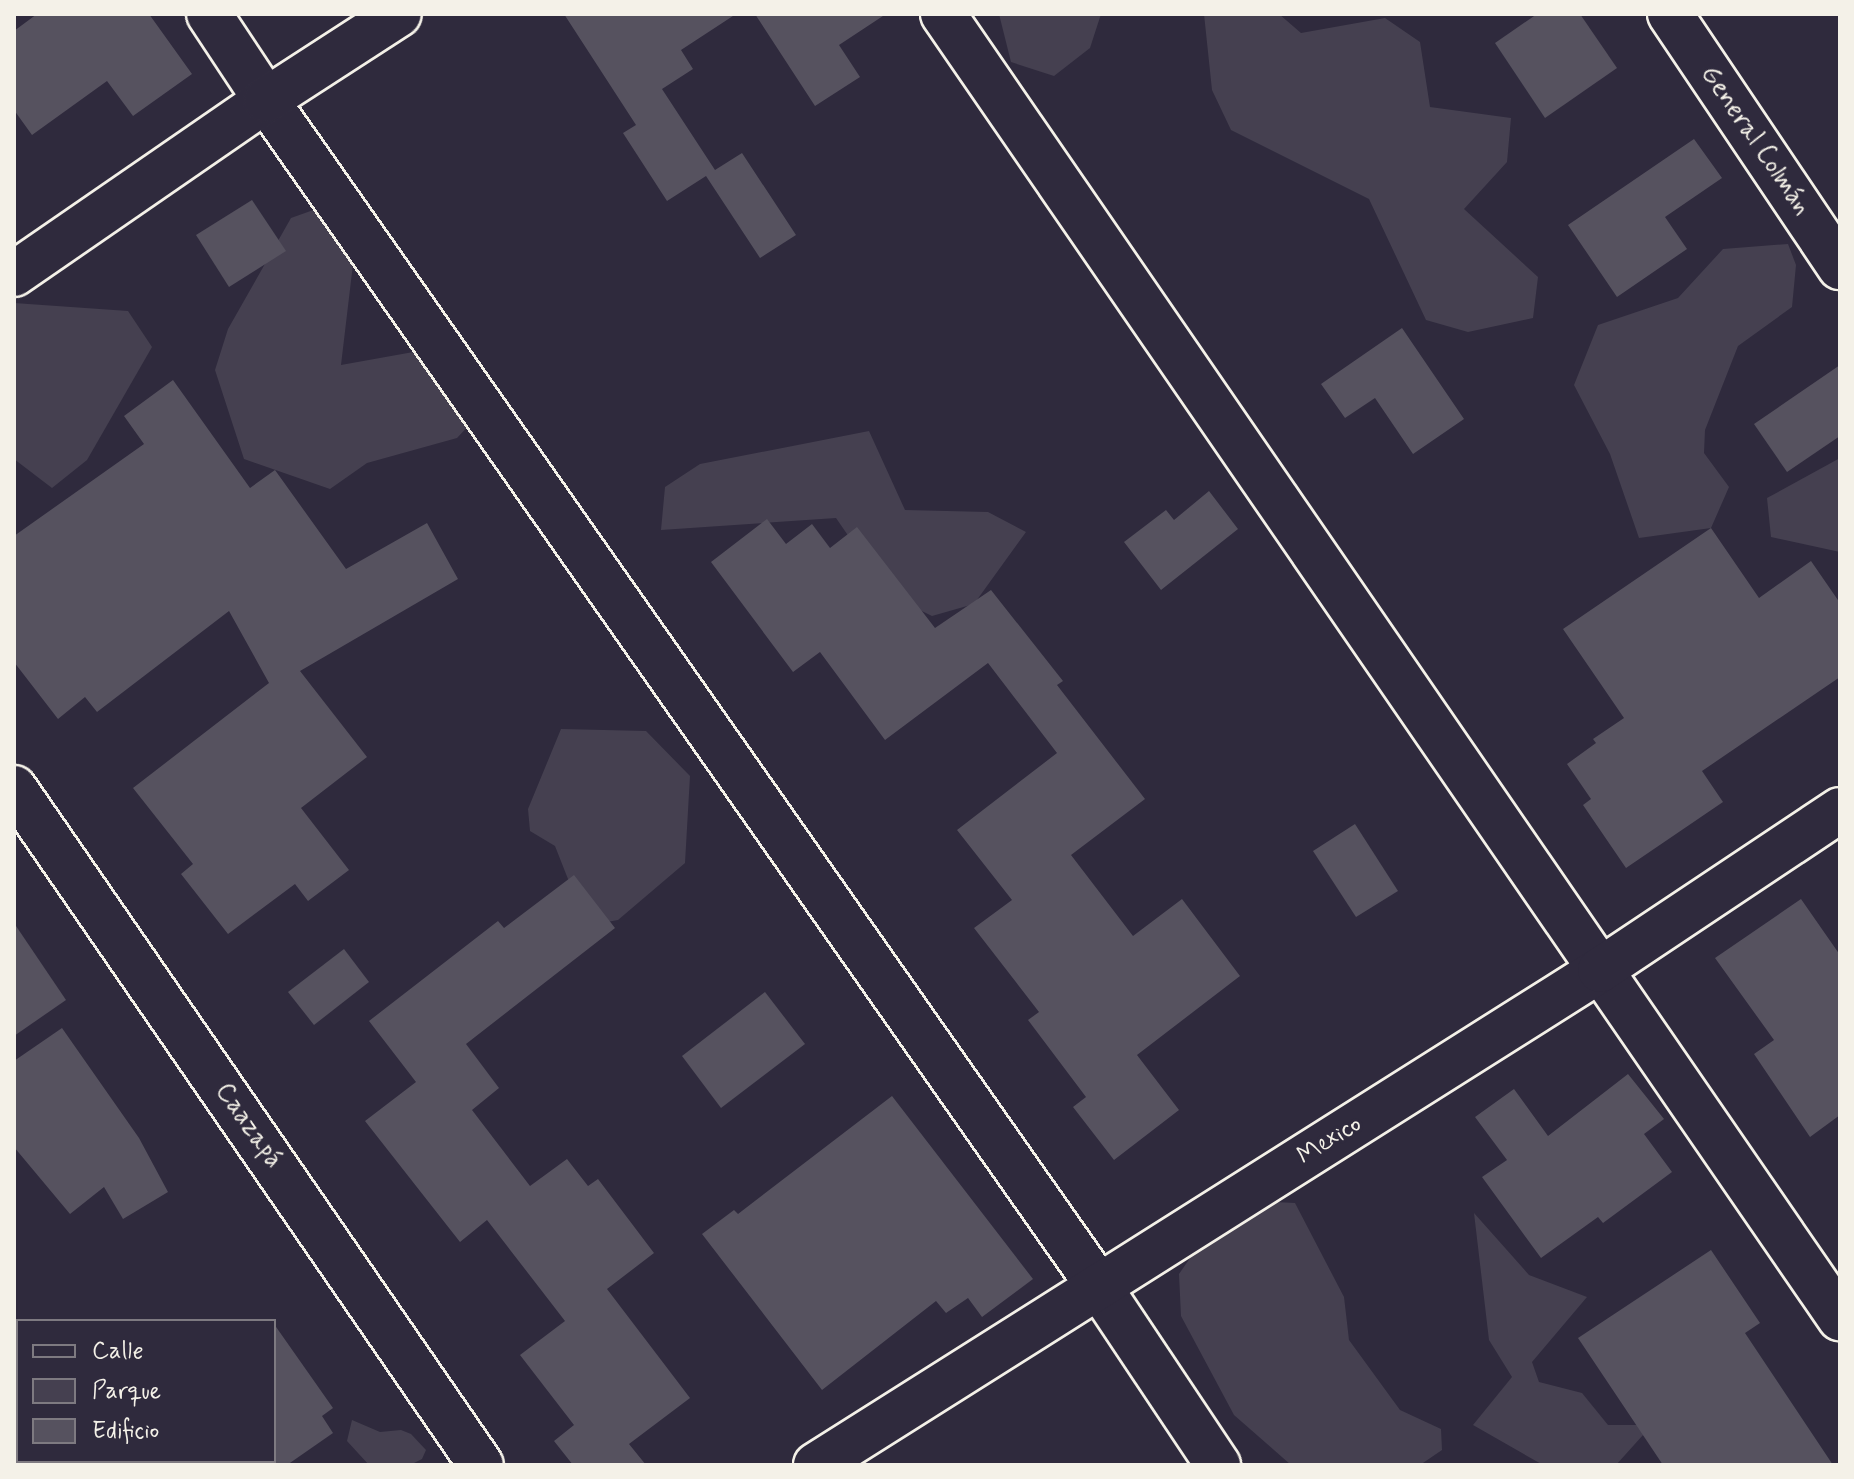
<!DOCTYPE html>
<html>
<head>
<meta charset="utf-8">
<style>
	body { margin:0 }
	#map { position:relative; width:1854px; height:1479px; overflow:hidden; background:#2f2a3d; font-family:Mynerve,sans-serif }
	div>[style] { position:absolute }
	.green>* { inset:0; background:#454050 }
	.building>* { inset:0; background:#56525f }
	.roads { filter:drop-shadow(2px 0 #f4f1e8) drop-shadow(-2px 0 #f4f1e8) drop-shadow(0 2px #f4f1e8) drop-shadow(0 -2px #f4f1e8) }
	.street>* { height:44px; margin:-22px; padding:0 22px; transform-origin:22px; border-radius:22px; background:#2f2a3d }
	span { translate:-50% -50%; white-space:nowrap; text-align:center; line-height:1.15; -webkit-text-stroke:6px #2f2a3d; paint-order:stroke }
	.street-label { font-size:26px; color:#f4f1e8 }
	.frame { position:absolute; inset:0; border:16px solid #f4f1e8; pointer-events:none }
	.legend { position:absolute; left:16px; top:1319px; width:260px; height:144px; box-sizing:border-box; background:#2f2a3d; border:2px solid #7e7a81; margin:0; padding:10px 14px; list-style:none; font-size:24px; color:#f4f1e8 }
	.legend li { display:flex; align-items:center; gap:16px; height:40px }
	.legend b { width:40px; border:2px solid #7e7a81 }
</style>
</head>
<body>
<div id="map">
	<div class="green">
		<i style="clip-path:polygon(999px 14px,1101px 14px,1090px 48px,1054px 76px,1011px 62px)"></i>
		<i style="clip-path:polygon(1204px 14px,1279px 14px,1301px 33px,1385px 18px,1420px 42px,1430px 107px,1511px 118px,1507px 162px,1464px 209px,1538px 277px,1533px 318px,1468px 332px,1426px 320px,1369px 199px,1231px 130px,1212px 90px)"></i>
		<i style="clip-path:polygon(333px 203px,356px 239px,341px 365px,430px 349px,488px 405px,457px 438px,367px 463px,330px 489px,244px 459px,215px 370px,228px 329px,291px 218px)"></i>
		<i style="clip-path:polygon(1788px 244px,1796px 265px,1792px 307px,1738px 346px,1705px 430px,1704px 453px,1729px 487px,1711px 528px,1639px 538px,1610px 454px,1574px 385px,1598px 325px,1678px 298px,1723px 249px)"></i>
		<i style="clip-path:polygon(14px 303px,128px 311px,152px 347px,87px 460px,52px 488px,14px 459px)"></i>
		<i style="clip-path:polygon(869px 431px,905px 510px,988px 512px,1026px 532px,974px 604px,932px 616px,889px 595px,836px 518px,661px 530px,665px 487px,700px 464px)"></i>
		<i style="clip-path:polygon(1840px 458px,1840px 552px,1771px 537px,1767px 498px)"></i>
		<i style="clip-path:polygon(561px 729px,646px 731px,690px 776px,685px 863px,618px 920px,596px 924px,579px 907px,555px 846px,530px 831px,528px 809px)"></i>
		<i style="clip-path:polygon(1254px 1201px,1295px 1203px,1344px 1297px,1349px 1340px,1400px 1410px,1441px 1429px,1442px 1450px,1420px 1465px,1291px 1465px,1234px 1415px,1181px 1316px,1179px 1274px,1217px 1219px)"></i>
		<i style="clip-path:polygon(1474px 1213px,1529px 1275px,1587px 1297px,1532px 1362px,1539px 1382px,1582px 1393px,1608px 1425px,1652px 1425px,1616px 1465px,1543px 1465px,1473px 1425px,1512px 1377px,1489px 1340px)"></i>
		<i style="clip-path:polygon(352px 1420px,380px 1432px,401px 1430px,411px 1434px,426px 1450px,422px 1459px,410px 1465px,369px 1465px,347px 1441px)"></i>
	</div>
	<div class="building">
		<i style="clip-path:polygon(37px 14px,149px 14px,192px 74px,133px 116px,107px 81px,32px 135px,14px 110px,14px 31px)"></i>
		<i style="clip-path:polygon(564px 14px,736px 14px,681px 50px,693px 69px,662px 89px,715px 170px,742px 153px,796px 235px,760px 258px,706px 176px,667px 201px,623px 133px,636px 125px)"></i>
		<i style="clip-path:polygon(755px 14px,886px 14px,839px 45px,860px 77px,815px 106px)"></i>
		<i style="clip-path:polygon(1537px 14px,1580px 14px,1617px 68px,1545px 118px,1495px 43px)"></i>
		<i style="clip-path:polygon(1694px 139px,1722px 178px,1665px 217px,1687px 249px,1617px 297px,1568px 225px)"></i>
		<i style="clip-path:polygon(252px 200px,286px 251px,229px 287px,196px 235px)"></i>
		<i style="clip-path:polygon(1402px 328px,1464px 419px,1413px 454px,1375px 398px,1345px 418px,1321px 384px)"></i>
		<i style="clip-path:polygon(1840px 365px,1840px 436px,1787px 472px,1754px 424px)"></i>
		<i style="clip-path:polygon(173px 380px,250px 488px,275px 470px,346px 569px,427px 523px,458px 579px,300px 671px,367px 757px,301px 808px,349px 870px,308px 901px,295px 884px,228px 934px,181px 874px,193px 864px,133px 788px,269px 683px,229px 611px,97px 712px,85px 697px,58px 719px,14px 662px,14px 536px,144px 444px,124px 416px)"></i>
		<i style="clip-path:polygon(1209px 491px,1238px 529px,1161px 590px,1124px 542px,1166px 510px,1174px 520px)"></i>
		<i style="clip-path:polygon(767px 519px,786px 544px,812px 524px,830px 548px,857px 527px,935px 628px,991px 590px,1063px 681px,1057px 685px,1145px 799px,1071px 855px,1133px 936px,1182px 899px,1240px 976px,1137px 1055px,1179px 1110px,1114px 1160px,1073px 1107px,1086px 1097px,1028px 1020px,1039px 1012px,974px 928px,1012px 900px,957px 830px,1057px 753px,988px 663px,885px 740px,820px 652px,793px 672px,711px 562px)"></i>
		<i style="clip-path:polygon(1711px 528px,1759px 598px,1811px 561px,1840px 603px,1840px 677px,1702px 771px,1723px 802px,1626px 868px,1583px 805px,1591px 799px,1567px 764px,1596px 743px,1593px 739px,1624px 718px,1563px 629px)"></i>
		<i style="clip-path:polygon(1355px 824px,1398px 891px,1356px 917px,1313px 851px)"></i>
		<i style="clip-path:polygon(574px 875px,615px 928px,466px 1044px,499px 1088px,472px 1110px,530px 1186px,567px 1159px,588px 1186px,598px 1179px,654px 1253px,607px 1289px,690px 1398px,629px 1444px,646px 1465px,573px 1465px,554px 1441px,574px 1425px,520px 1355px,565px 1321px,487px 1220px,460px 1242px,365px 1121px,416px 1082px,369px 1021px,498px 921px,504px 928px)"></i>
		<i style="clip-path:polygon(1801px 899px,1840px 955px,1840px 1115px,1810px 1137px,1754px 1054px,1774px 1040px,1715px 958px)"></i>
		<i style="clip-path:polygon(14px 923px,66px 1000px,14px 1036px)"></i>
		<i style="clip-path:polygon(344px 949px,369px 982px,314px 1025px,288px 992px)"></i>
		<i style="clip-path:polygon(765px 992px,805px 1044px,721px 1108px,682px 1056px)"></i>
		<i style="clip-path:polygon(62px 1028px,139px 1138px,168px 1192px,123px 1219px,104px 1187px,70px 1214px,14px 1147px,14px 1061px)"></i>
		<i style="clip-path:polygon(1628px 1074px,1664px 1119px,1644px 1134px,1672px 1172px,1603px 1223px,1598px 1217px,1541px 1258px,1482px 1177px,1507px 1160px,1475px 1117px,1514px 1089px,1548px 1136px)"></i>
		<i style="clip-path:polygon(892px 1096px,1033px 1279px,982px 1317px,968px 1298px,946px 1313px,936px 1301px,822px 1390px,702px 1234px,734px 1210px,738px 1214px)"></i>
		<i style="clip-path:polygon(1711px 1250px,1760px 1323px,1745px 1333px,1833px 1465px,1663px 1465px,1578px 1338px)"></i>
		<i style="clip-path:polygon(274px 1324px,333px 1408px,322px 1416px,333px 1433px,287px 1465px,274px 1465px)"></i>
	</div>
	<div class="roads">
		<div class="street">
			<i style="left:209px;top:14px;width:103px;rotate:56.5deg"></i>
			<i style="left:266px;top:100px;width:1452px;rotate:54.93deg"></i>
			<i style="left:1100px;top:1288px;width:213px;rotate:56.3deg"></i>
			<i style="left:943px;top:14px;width:1583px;rotate:55.48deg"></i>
			<i style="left:1670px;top:14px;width:305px;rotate:56.1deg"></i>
			<i style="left:14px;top:274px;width:306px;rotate:-34.6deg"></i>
			<i style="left:266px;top:100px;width:158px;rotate:-32.9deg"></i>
			<i style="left:14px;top:788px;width:822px;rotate:55.4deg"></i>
			<i style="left:816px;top:1465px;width:927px;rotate:-32.27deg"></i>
			<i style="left:1600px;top:970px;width:288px;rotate:-33.7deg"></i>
		</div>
	</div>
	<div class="street-label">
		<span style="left:1755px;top:141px;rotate:56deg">General Colmán</span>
		<span style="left:248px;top:1126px;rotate:55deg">Caazapá</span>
		<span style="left:1330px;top:1141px;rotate:-32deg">Mexico</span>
	</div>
	<div class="frame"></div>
	<ul class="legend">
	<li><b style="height:10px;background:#2f2a3d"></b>Calle</li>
	<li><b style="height:22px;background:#454050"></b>Parque</li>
	<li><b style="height:22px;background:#56525f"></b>Edificio</li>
	</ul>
</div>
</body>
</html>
